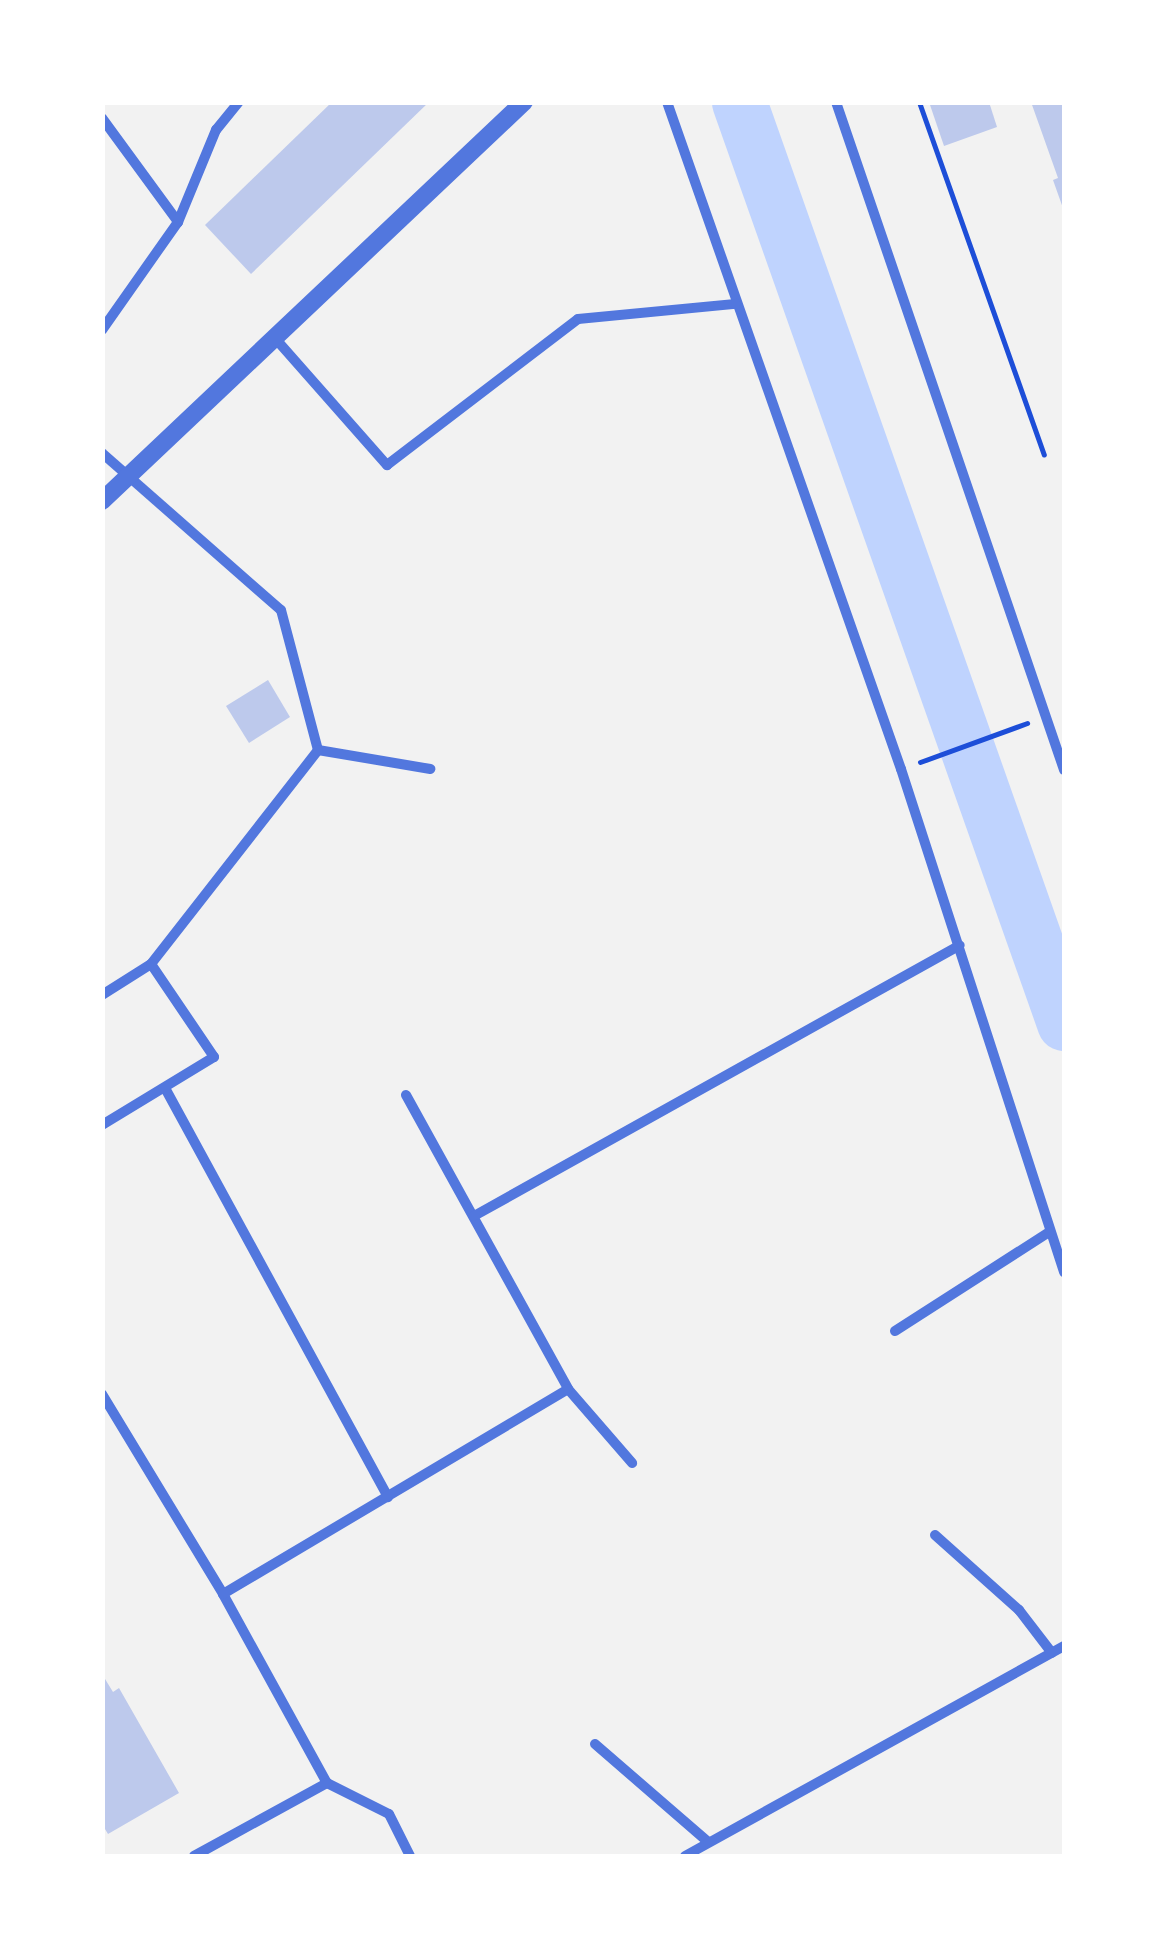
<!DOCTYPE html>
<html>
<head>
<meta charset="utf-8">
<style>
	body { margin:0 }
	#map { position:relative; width:1167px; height:1959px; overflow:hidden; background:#f2f2f2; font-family:"PT Sans",sans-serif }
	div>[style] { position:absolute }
	.river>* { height:55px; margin:-27.5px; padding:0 27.5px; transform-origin:27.5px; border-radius:27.5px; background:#bfd3fe }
	.building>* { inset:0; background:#bdc9ec }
	.path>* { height:5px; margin:-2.5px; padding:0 2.5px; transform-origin:2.5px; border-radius:2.5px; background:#1d4ed8 }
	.minor>* { height:10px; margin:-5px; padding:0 5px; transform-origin:5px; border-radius:5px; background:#5277de }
	.tertiary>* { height:18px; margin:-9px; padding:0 9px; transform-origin:9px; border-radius:9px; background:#5277de }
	span { translate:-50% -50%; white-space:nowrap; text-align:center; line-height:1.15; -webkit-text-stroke:8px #fff; paint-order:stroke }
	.frame { position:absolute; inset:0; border:105px solid #fff; pointer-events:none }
</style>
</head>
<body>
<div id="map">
	<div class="river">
		<i style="left:739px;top:102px;width:977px;rotate:70.56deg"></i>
	</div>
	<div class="building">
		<i style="clip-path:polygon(332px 102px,429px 102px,251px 274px,205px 225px)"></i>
		<i style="clip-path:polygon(929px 102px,989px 102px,997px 127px,944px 146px)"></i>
		<i style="clip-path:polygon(1031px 102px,1064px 102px,1064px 211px,1053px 180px,1058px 178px)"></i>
		<i style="clip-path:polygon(268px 680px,290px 717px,249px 743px,226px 706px)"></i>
		<i style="clip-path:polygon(102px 1674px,113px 1692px,119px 1688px,179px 1793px,108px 1834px,102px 1824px)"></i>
	</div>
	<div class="path">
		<i style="left:919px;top:102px;width:374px;rotate:70.5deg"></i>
		<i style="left:920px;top:762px;width:114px;rotate:-20deg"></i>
	</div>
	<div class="minor">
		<i style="left:667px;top:102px;width:707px;rotate:70.67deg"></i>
		<i style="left:901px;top:769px;width:529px;rotate:72.04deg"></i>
		<i style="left:836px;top:102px;width:706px;rotate:71.15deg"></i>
		<i style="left:102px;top:118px;width:129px;rotate:53.8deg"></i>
		<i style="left:102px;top:330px;width:132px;rotate:-54.9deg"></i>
		<i style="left:178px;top:222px;width:100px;rotate:-67.6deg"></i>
		<i style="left:216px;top:130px;width:36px;rotate:-51deg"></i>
		<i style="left:274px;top:337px;width:171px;rotate:48.6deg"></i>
		<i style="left:387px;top:465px;width:240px;rotate:-37.4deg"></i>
		<i style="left:578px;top:319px;width:158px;rotate:-5.5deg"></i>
		<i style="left:102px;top:453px;width:238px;rotate:41.3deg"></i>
		<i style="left:281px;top:610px;width:145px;rotate:75.2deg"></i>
		<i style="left:318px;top:750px;width:114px;rotate:9.6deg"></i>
		<i style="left:102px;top:995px;width:58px;rotate:-32.3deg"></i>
		<i style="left:151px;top:964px;width:271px;rotate:-52deg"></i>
		<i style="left:165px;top:1088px;width:466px;rotate:61.4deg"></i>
		<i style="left:406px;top:1095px;width:336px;rotate:61.1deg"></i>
		<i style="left:568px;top:1389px;width:98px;rotate:49.1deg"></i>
		<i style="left:102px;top:1125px;width:131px;rotate:-31.3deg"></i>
		<i style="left:214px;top:1057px;width:112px;rotate:-124.1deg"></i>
		<i style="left:474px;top:1216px;width:556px;rotate:-29.14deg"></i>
		<i style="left:895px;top:1331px;width:183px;rotate:-32.7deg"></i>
		<i style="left:102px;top:1394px;width:234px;rotate:58.8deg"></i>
		<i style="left:223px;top:1594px;width:216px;rotate:61.2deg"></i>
		<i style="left:327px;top:1783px;width:69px;rotate:26.6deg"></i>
		<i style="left:389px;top:1814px;width:47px;rotate:63.4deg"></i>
		<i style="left:935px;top:1535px;width:113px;rotate:41.8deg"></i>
		<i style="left:1019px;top:1610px;width:54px;rotate:52.5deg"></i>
		<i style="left:223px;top:1594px;width:401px;rotate:-30.7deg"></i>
		<i style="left:595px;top:1744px;width:148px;rotate:40.9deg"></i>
		<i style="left:194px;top:1856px;width:152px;rotate:-28.8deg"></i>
		<i style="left:685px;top:1856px;width:433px;rotate:-29deg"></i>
	</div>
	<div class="tertiary">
		<i style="left:102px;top:501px;width:581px;rotate:-43.4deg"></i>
	</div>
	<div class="frame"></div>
</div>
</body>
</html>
